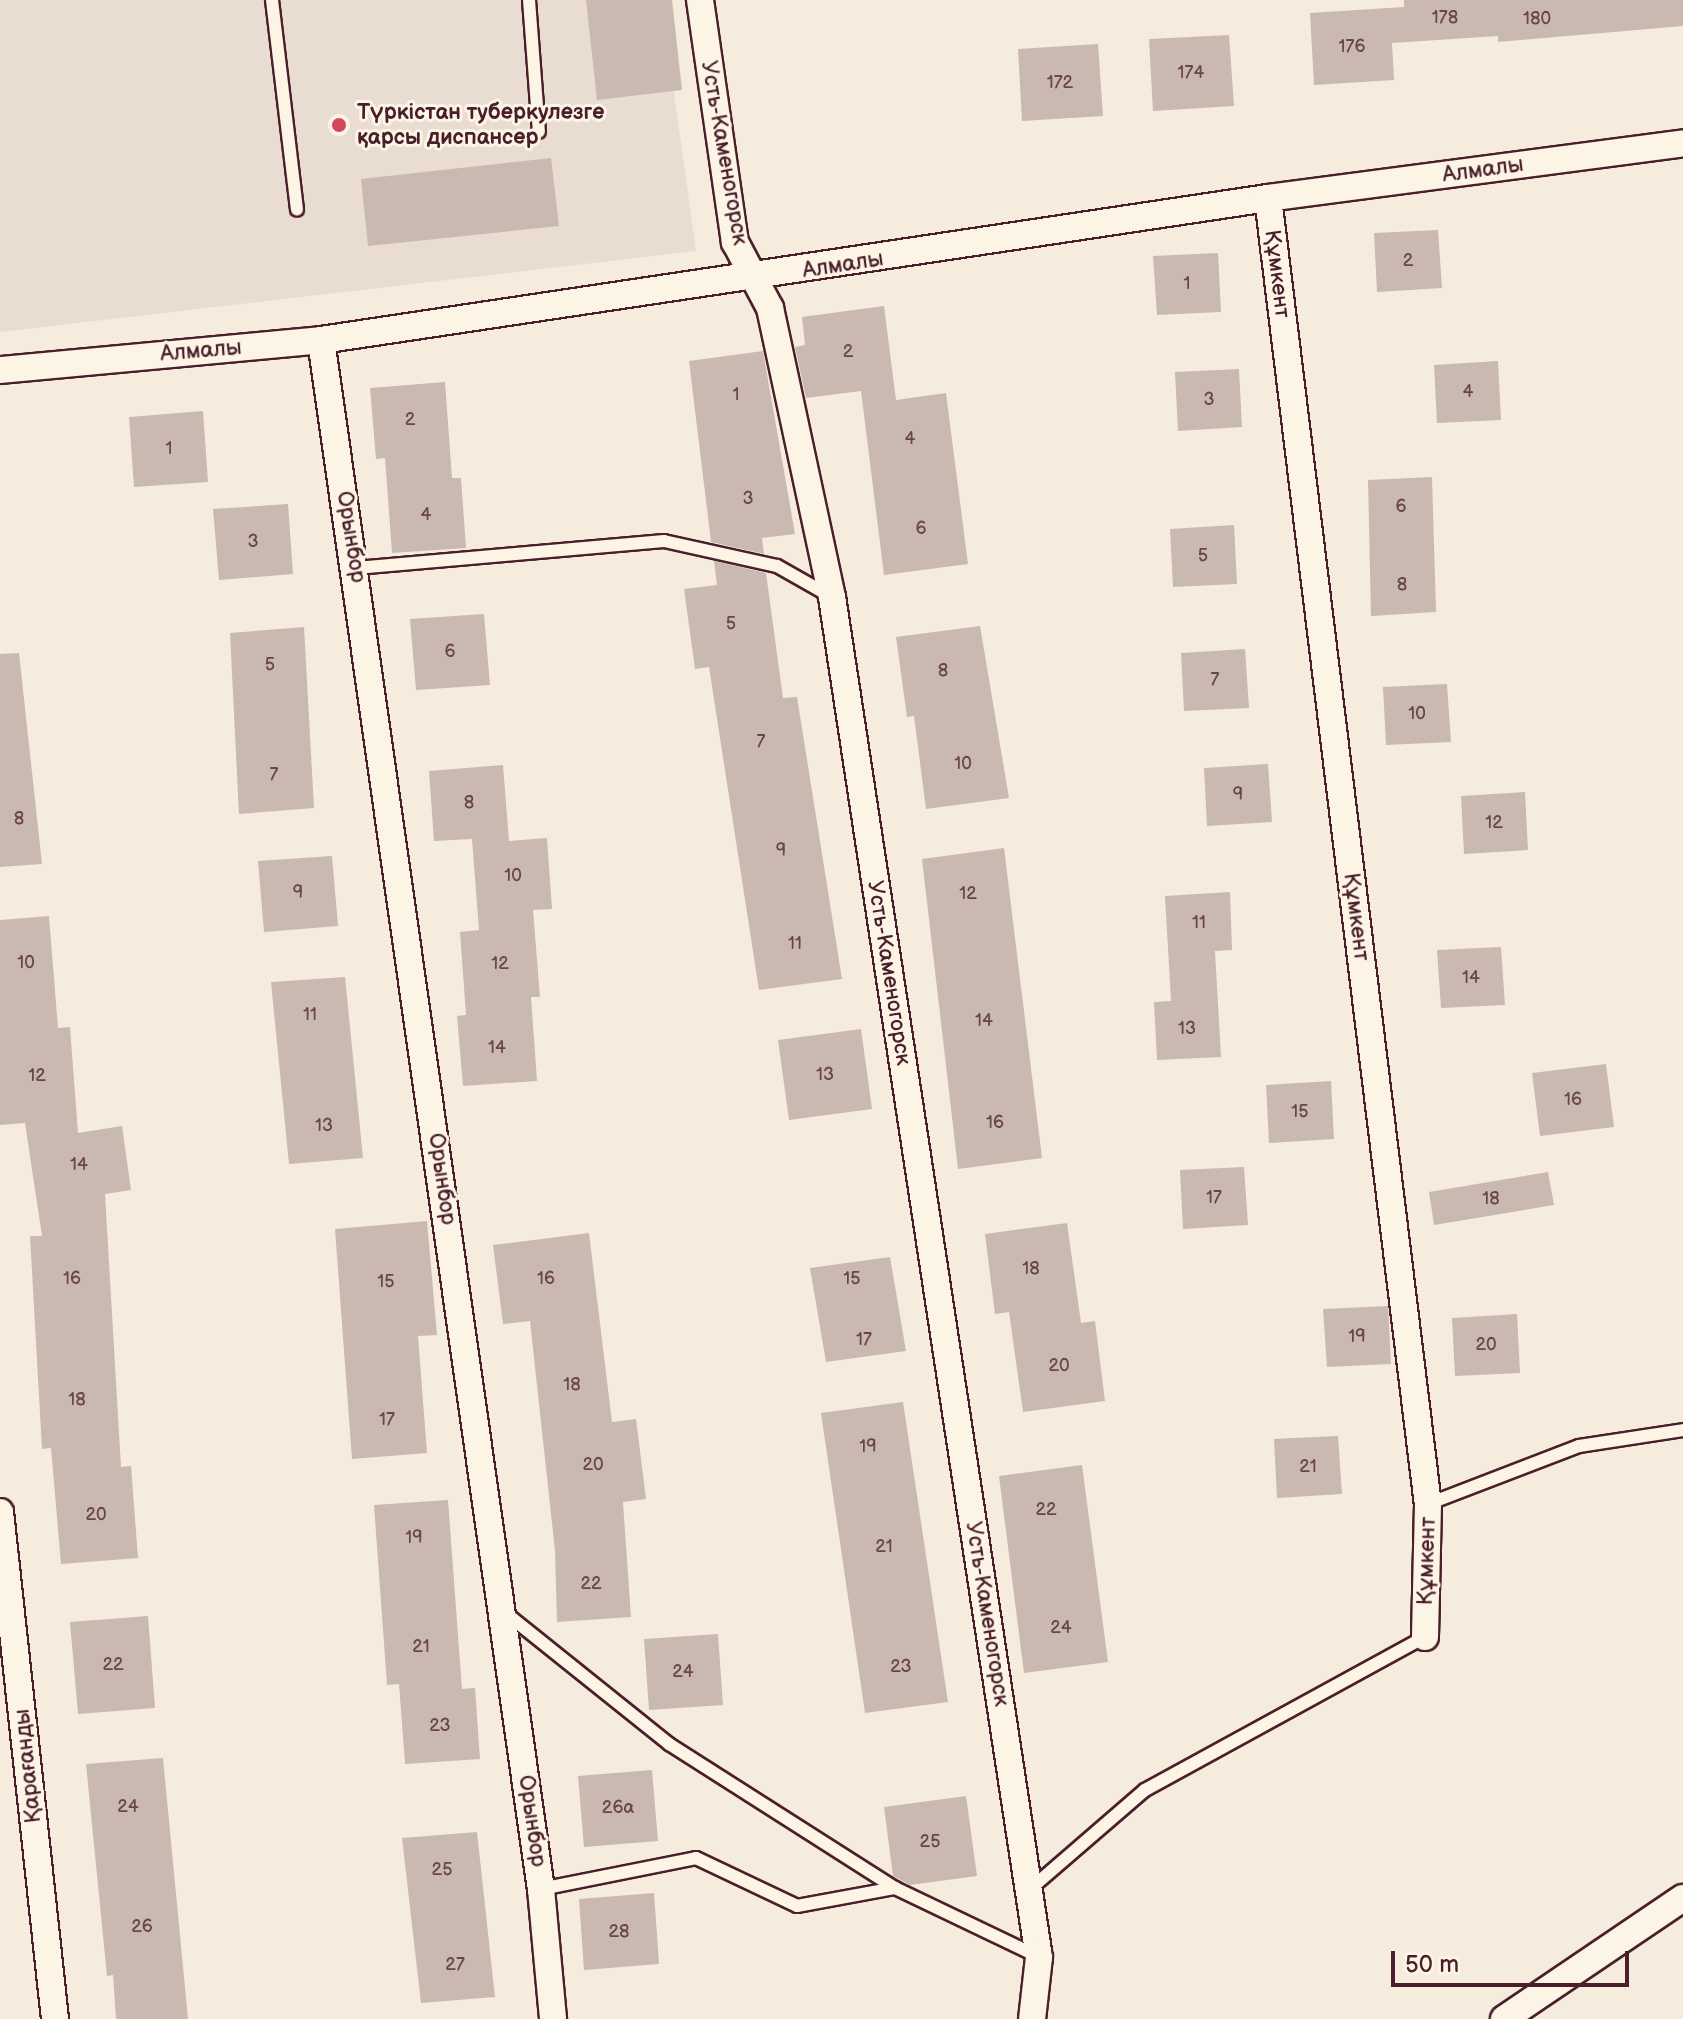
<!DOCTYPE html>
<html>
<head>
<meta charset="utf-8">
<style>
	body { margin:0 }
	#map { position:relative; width:1683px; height:2019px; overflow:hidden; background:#f5ecde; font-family:"Balsamiq Sans",sans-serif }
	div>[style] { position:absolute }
	.built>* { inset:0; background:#e8ddd0 }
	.building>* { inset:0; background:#cab9b1 }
	.roads { filter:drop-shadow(2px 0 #4a1f2b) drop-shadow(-2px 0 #4a1f2b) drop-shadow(0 2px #4a1f2b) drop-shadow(0 -2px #4a1f2b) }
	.service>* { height:12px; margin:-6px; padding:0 6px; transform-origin:6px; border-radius:6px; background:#fcf5e5 }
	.minor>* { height:26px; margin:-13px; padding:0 13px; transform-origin:13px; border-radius:13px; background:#fcf5e5 }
	.dots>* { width:22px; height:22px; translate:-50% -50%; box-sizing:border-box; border:4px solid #fcf5e5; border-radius:50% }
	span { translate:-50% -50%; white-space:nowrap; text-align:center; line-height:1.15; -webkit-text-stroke:6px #fcf5e5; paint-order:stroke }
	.number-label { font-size:18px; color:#6a464c }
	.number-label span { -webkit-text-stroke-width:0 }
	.poi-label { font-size:22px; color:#4a1f2b; font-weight:700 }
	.left { translate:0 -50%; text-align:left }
	.street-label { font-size:22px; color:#4a1f2b }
	.scale { position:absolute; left:1391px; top:1951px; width:238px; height:36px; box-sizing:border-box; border:4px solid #4a1f2b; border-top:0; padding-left:10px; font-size:24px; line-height:28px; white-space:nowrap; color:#4a1f2b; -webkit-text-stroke:6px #fcf5e5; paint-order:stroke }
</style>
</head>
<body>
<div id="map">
	<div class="built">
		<i style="clip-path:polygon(0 0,661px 0,696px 251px,0 332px)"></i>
	</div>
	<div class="building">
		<i style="clip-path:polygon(586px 0,672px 0,682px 90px,597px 100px)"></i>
		<i style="clip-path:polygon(1404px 0,1683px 0,1683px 26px,1498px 42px,1498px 36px,1392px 43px,1394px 80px,1314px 85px,1310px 13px,1404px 7px)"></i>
		<i style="clip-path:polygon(1229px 35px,1234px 106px,1153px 111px,1149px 39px)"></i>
		<i style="clip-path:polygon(1098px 44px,1103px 116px,1022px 121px,1018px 49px)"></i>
		<i style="clip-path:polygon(551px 158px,559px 226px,368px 246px,361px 179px)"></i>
		<i style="clip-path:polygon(1438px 230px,1442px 288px,1377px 292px,1374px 233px)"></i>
		<i style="clip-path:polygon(1218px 253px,1221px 312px,1157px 315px,1153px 256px)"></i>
		<i style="clip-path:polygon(884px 306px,896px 400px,946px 393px,968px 564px,884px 575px,861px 391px,806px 398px,795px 347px,805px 345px,802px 317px)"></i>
		<i style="clip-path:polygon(763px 351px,795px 534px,762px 538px,764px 554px,711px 542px,689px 361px)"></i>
		<i style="clip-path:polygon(1498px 361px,1501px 420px,1437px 423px,1434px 365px)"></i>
		<i style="clip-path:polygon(1239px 369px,1242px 427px,1178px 431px,1175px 372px)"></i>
		<i style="clip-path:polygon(445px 382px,452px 478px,461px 478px,466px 548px,392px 553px,385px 458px,376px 459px,370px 388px)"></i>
		<i style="clip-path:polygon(203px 411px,208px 482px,134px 487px,129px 417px)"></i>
		<i style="clip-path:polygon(1432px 477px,1436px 612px,1371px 616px,1368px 480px)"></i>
		<i style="clip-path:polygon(288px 504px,293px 574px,219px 580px,213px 509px)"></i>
		<i style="clip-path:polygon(1234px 525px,1237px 584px,1173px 587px,1170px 529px)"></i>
		<i style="clip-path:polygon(714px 561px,766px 573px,783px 698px,797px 697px,842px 979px,759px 990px,709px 667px,695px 669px,684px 589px,717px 585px)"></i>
		<i style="clip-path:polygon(484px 614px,490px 685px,416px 690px,410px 619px)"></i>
		<i style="clip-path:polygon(980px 626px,1009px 798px,926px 809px,914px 716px,907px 717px,896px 637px)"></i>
		<i style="clip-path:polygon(304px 627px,314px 808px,239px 814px,230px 633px)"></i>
		<i style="clip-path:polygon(1245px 649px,1249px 708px,1184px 711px,1181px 653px)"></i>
		<i style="clip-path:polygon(19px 653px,42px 864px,0 867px,0 654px)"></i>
		<i style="clip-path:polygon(1447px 684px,1451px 742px,1386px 745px,1383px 687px)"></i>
		<i style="clip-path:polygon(1268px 764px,1272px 822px,1207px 826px,1204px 768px)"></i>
		<i style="clip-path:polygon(503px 765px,509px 841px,547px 838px,552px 909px,533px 910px,540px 997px,531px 997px,537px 1081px,463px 1086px,457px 1016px,466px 1015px,460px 932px,479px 930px,472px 839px,434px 841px,429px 771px)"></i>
		<i style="clip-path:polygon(1525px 792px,1528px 850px,1464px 854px,1461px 796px)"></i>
		<i style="clip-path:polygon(1004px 848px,1042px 1158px,958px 1169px,922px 859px)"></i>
		<i style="clip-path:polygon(332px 856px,338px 926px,264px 932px,258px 861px)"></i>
		<i style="clip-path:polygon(1230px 892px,1232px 950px,1215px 951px,1221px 1057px,1157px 1060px,1154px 1002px,1171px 1001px,1165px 896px)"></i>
		<i style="clip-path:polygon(49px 916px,58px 1028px,70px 1027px,78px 1133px,122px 1126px,131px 1190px,105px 1194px,121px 1467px,131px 1466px,138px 1558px,61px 1564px,51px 1448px,42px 1449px,30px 1236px,42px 1236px,25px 1123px,0 1125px,0 920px)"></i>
		<i style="clip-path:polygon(1501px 947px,1505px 1005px,1441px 1008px,1437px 950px)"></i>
		<i style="clip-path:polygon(345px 977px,363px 1158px,289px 1164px,271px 982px)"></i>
		<i style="clip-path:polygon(861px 1029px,872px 1109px,789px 1120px,778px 1040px)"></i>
		<i style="clip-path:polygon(1606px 1064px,1614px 1127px,1540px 1136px,1532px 1073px)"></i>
		<i style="clip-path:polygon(1331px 1081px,1334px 1139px,1269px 1143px,1266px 1085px)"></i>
		<i style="clip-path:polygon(1244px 1167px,1248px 1225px,1183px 1229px,1180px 1170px)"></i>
		<i style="clip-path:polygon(1548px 1172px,1554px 1205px,1434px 1225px,1429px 1192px)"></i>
		<i style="clip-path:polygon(427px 1221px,437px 1335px,418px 1336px,427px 1453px,352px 1459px,335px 1229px)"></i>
		<i style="clip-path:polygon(1067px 1223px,1081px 1323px,1095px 1321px,1105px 1401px,1023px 1412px,1009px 1312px,995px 1314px,985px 1234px)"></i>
		<i style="clip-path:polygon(589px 1233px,612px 1422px,636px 1419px,646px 1499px,623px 1502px,631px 1617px,557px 1622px,555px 1551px,530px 1321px,503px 1324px,493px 1245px)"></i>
		<i style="clip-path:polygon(890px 1257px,906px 1351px,826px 1362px,810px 1268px)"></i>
		<i style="clip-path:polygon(1388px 1306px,1391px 1364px,1327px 1367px,1323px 1309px)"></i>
		<i style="clip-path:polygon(1517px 1314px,1520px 1373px,1455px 1376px,1452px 1318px)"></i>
		<i style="clip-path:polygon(903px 1402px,948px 1702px,865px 1713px,821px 1413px)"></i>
		<i style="clip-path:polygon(1338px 1436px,1342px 1494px,1277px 1498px,1274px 1439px)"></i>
		<i style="clip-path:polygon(1082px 1465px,1108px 1662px,1024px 1673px,999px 1476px)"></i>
		<i style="clip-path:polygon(448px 1500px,462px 1689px,475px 1688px,480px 1759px,405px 1764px,399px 1684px,387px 1685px,374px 1505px)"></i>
		<i style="clip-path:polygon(148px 1616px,155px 1708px,78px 1714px,70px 1622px)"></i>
		<i style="clip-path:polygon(718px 1634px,723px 1705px,649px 1710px,644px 1639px)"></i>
		<i style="clip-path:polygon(163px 1758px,188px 2019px,116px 2019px,113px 1975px,107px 1976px,86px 1764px)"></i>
		<i style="clip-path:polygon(652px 1770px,658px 1841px,584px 1847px,578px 1776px)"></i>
		<i style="clip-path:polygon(966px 1796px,977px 1876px,910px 1885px,893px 1876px,884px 1807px)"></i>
		<i style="clip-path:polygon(477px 1832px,495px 1997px,421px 2003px,402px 1838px)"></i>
		<i style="clip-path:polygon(654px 1893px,659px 1964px,584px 1970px,579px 1899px)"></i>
	</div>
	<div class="roads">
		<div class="service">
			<i style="left:272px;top:0;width:211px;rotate:83.2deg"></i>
			<i style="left:529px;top:0;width:132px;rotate:85.7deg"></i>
			<i style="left:356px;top:568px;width:309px;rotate:-5deg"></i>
			<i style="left:664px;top:541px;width:116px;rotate:12.5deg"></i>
			<i style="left:777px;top:566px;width:61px;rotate:29.5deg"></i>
			<i style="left:1428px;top:1504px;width:162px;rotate:-21deg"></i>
			<i style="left:1579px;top:1446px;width:105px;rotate:-8.7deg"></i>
			<i style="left:503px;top:1611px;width:213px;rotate:38.7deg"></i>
			<i style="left:669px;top:1744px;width:268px;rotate:32.5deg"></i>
			<i style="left:895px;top:1888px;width:157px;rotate:25.6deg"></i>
			<i style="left:541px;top:1889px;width:158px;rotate:-11.3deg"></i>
			<i style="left:696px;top:1858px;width:112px;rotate:25.4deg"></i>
			<i style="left:797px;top:1906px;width:100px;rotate:-10.4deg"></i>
			<i style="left:1029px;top:1890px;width:153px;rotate:-40.8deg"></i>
			<i style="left:1145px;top:1790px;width:319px;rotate:-28.7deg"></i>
		</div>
		<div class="minor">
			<i style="left:700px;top:0;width:245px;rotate:81.8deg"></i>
			<i style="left:735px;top:242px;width:75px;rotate:62.1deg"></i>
			<i style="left:770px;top:308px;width:296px;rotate:77.9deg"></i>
			<i style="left:832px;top:597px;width:1376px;rotate:81.35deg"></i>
			<i style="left:1039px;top:1957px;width:62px;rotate:96.4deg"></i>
			<i style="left:1268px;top:198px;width:1316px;rotate:83.02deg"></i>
			<i style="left:1428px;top:1504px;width:133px;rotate:91.3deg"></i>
			<i style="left:321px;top:340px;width:1565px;rotate:81.92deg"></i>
			<i style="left:541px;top:1889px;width:131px;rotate:84.7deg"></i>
			<i style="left:0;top:370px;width:322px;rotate:-5.3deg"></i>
			<i style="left:321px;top:340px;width:958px;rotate:-8.53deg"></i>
			<i style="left:1268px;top:198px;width:419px;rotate:-7.5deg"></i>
			<i style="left:0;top:1512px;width:510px;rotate:83.81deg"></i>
			<i style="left:1504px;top:2019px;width:216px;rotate:-34.1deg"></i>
		</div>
	</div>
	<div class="dots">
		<i style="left:339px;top:125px;background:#d1495b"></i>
	</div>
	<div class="number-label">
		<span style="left:1445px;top:18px">178</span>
		<span style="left:1537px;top:19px">180</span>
		<span style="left:1352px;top:47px">176</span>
		<span style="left:1191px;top:73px">174</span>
		<span style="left:1060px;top:83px">172</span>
		<span style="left:1408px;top:261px">2</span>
		<span style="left:1187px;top:284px">1</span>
		<span style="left:848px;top:352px">2</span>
		<span style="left:1468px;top:392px">4</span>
		<span style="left:736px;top:395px">1</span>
		<span style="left:1209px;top:400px">3</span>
		<span style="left:410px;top:420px">2</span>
		<span style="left:910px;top:439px">4</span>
		<span style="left:169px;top:449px">1</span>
		<span style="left:748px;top:499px">3</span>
		<span style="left:1401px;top:507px">6</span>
		<span style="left:426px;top:515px">4</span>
		<span style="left:921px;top:529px">6</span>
		<span style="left:253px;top:542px">3</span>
		<span style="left:1203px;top:556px">5</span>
		<span style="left:1402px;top:585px">8</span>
		<span style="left:731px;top:624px">5</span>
		<span style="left:450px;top:652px">6</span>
		<span style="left:270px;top:665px">5</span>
		<span style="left:943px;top:671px">8</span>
		<span style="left:1215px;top:680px">7</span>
		<span style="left:1417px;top:714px">10</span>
		<span style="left:761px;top:742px">7</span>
		<span style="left:963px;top:764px">10</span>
		<span style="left:274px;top:775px">7</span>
		<span style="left:1238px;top:795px">9</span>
		<span style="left:469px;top:803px">8</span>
		<span style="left:19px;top:819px">8</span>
		<span style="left:1494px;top:823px">12</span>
		<span style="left:781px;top:851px">9</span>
		<span style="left:513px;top:876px">10</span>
		<span style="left:298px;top:893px">9</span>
		<span style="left:968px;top:894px">12</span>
		<span style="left:1199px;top:923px">11</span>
		<span style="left:795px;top:944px">11</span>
		<span style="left:26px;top:963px">10</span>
		<span style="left:500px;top:964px">12</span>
		<span style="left:1471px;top:978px">14</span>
		<span style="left:310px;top:1015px">11</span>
		<span style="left:984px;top:1021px">14</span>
		<span style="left:1187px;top:1029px">13</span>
		<span style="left:497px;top:1048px">14</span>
		<span style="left:825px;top:1075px">13</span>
		<span style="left:37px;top:1076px">12</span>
		<span style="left:1573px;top:1100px">16</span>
		<span style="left:1300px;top:1112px">15</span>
		<span style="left:995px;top:1123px">16</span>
		<span style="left:324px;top:1126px">13</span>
		<span style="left:79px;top:1165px">14</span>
		<span style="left:1214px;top:1198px">17</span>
		<span style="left:1491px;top:1199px">18</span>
		<span style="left:1031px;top:1269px">18</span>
		<span style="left:72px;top:1279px">16</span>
		<span style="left:546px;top:1279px">16</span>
		<span style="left:852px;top:1279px">15</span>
		<span style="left:386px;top:1282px">15</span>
		<span style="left:1357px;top:1337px">19</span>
		<span style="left:864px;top:1340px">17</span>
		<span style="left:1486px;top:1345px">20</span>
		<span style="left:1059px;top:1366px">20</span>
		<span style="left:572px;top:1385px">18</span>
		<span style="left:77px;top:1400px">18</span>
		<span style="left:387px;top:1420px">17</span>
		<span style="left:868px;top:1447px">19</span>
		<span style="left:593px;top:1465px">20</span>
		<span style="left:1308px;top:1467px">21</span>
		<span style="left:1046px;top:1510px">22</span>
		<span style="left:96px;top:1515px">20</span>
		<span style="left:414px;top:1538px">19</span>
		<span style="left:884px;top:1547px">21</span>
		<span style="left:591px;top:1584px">22</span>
		<span style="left:1061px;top:1628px">24</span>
		<span style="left:421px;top:1647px">21</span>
		<span style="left:113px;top:1665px">22</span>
		<span style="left:901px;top:1667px">23</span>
		<span style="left:683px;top:1672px">24</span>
		<span style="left:440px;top:1726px">23</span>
		<span style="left:128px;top:1807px">24</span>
		<span style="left:618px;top:1808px">26а</span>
		<span style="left:930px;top:1842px">25</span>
		<span style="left:442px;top:1870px">25</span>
		<span style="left:142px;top:1927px">26</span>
		<span style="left:619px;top:1932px">28</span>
		<span style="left:455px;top:1965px">27</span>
	</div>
	<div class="poi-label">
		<span class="left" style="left:357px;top:125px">Түркістан туберкулезге<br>қарсы диспансер</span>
	</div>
	<div class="street-label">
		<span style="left:724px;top:153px;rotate:80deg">Усть-Каменогорск</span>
		<span style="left:1483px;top:170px;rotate:-8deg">Алмалы</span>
		<span style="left:843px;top:265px;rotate:-9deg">Алмалы</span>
		<span style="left:1277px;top:274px;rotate:83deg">Құмкент</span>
		<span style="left:201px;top:351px;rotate:-5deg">Алмалы</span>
		<span style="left:351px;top:537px;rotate:81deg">Орынбор</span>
		<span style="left:1356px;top:917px;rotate:83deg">Құмкент</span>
		<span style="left:889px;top:973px;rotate:81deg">Усть-Каменогорск</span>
		<span style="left:442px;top:1179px;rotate:82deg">Орынбор</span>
		<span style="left:1427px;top:1561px;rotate:-88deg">Құмкент</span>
		<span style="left:987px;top:1614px;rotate:81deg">Усть-Каменогорск</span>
		<span style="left:28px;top:1766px;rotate:-96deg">Қарағанды</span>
		<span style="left:532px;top:1821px;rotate:82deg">Орынбор</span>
	</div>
	<div class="scale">50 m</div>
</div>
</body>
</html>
